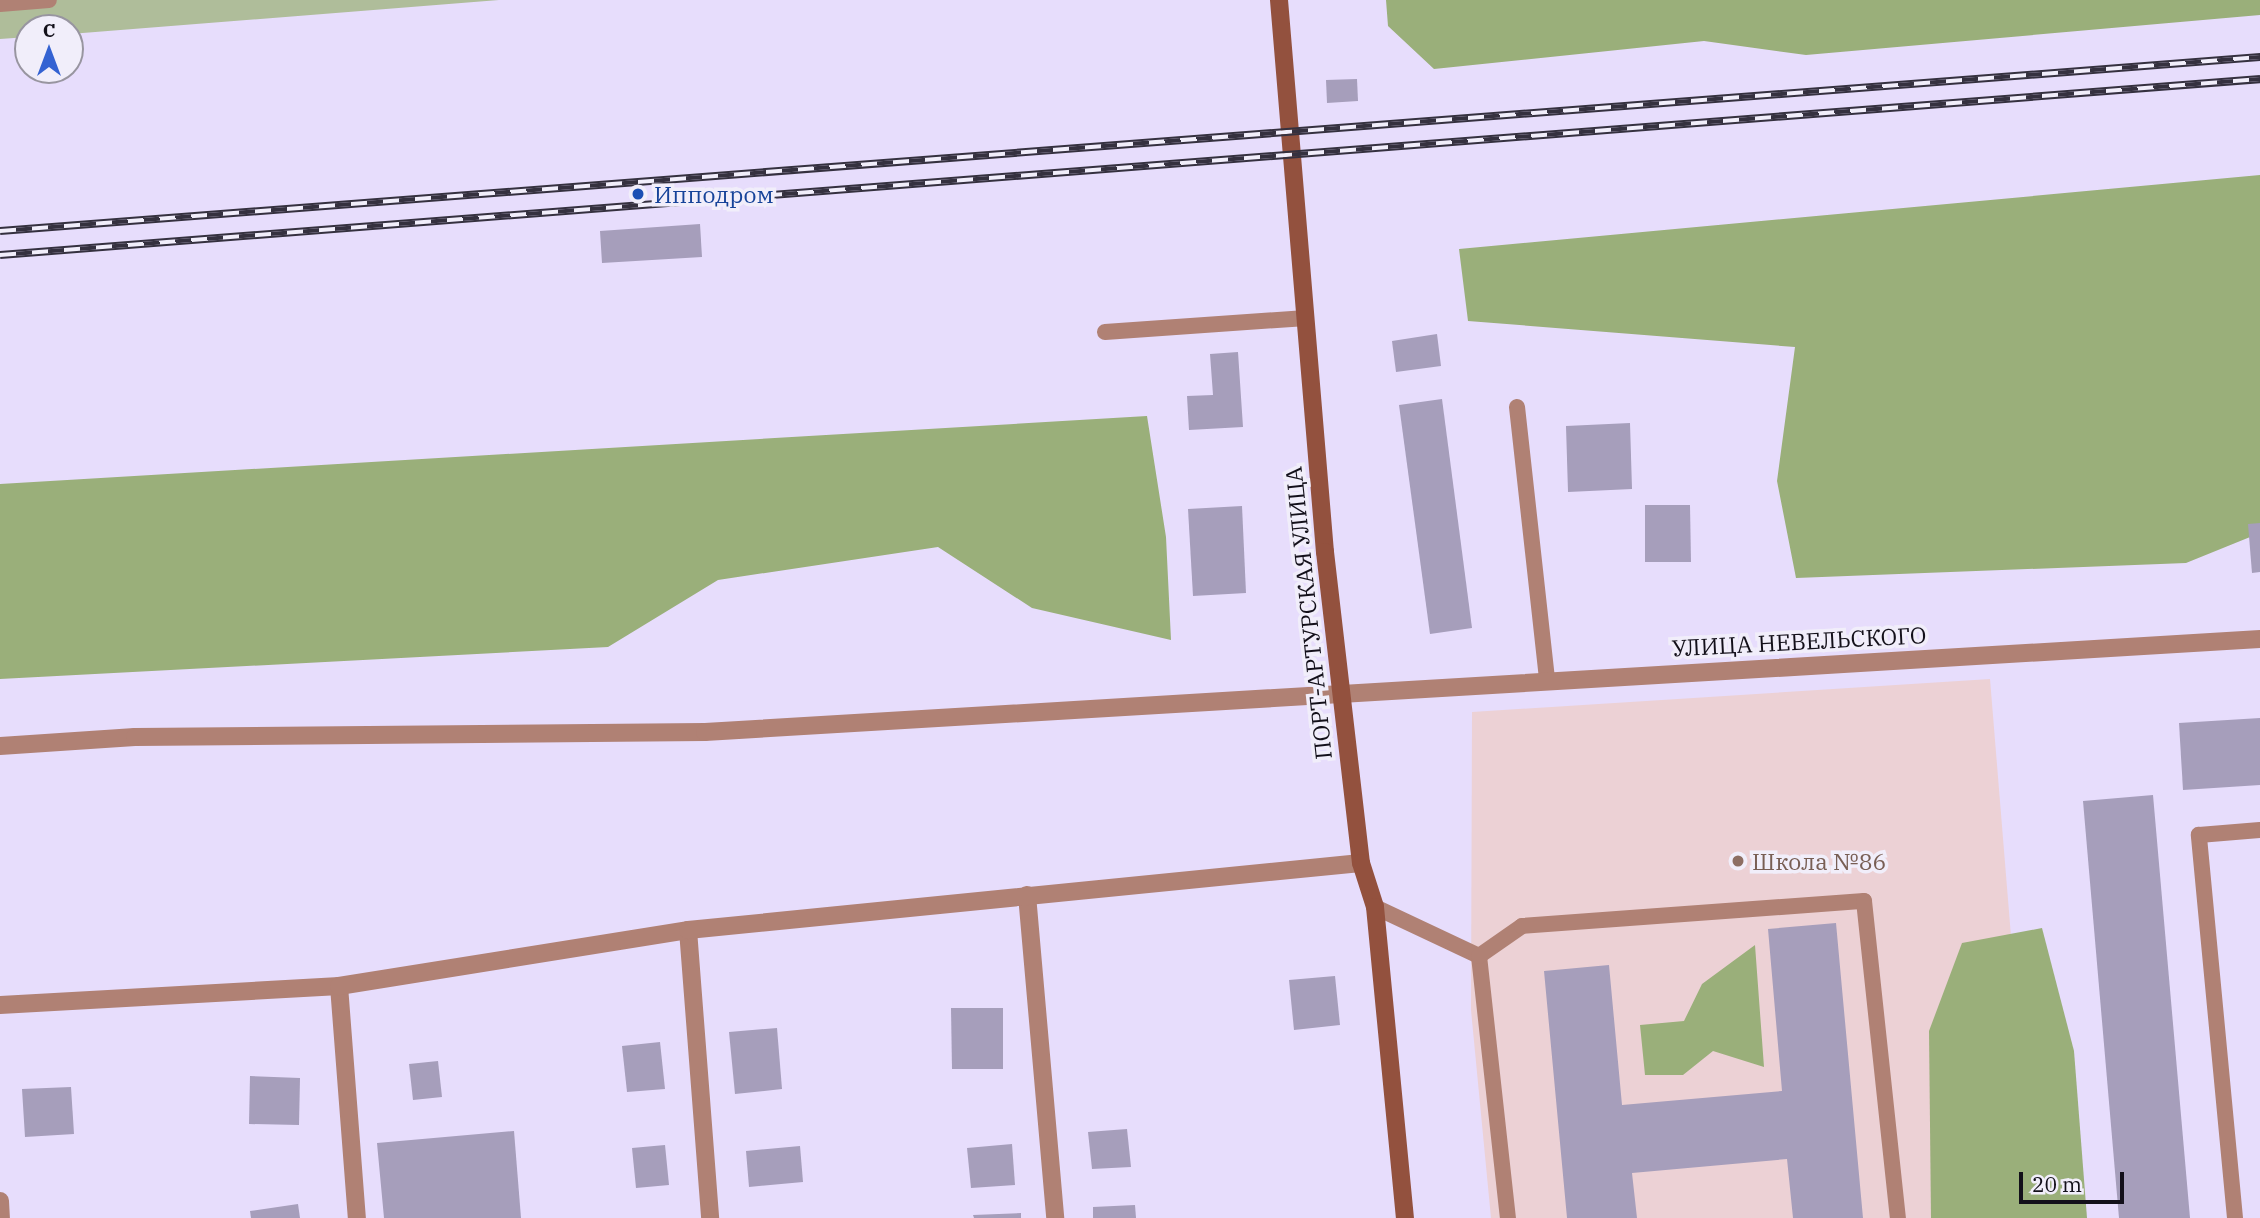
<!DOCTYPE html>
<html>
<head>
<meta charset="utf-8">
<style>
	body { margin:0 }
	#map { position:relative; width:2260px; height:1218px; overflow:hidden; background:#e7ddfc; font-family:"IBM Plex Serif",serif }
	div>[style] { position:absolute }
	.education>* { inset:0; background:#ecd1d5 }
	.green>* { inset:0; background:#afbd9a }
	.forest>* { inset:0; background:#9aaf7a }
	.building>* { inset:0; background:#a69ebb }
	.lane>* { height:16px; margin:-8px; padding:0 8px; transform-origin:8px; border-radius:8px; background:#b08174 }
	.street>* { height:18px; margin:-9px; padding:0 9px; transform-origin:9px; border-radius:9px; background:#b08174 }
	.secondary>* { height:18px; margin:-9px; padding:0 9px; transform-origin:9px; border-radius:9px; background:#93513e }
	.rail>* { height:8px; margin-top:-4px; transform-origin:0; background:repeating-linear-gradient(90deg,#f1eefa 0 16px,#35313f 0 32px); box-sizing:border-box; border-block:2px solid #35313f }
	.dots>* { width:19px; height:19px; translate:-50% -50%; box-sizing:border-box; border:4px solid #f1eefa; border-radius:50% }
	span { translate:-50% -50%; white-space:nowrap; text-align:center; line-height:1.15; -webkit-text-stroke:7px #f1eefa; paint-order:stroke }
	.transit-label { font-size:23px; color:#164399 }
	.left { translate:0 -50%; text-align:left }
	.street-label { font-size:23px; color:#13101a }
	.education-label { font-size:23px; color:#785e54 }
	.north { position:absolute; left:14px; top:14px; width:70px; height:70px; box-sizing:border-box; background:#f1eefa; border:2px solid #9895a0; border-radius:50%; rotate:0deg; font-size:19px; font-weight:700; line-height:28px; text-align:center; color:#13101a }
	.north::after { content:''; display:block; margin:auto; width:24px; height:32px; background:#3462d2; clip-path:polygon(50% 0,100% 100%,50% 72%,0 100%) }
	.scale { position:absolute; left:2019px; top:1172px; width:105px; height:32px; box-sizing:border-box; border:4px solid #13101a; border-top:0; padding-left:9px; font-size:21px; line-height:24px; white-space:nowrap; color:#13101a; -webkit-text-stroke:5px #f1eefa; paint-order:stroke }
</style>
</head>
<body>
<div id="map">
	<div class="education">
		<i style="clip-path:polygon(1990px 679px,2034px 1218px,1491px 1218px,1471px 1010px,1472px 712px)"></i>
	</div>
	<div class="green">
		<i style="clip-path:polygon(0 0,499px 0,70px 34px,70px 28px,28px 28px,28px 37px,0 39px)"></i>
	</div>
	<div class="forest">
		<i style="clip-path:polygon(1386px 0,2260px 0,2260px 15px,1806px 55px,1704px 41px,1434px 69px,1388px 26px)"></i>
		<i style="clip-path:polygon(2260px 175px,2260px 533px,2186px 563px,1796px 578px,1777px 481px,1795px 347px,1468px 321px,1459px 249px)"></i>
		<i style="clip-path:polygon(1147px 416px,1166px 537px,1171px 640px,1032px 608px,938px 547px,718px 580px,608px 647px,0 679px,0 484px)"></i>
		<i style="clip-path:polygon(2042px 928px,2074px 1051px,2087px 1218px,1931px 1218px,1929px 1031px,1962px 943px)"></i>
		<i style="clip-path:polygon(1755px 945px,1764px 1067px,1713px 1051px,1683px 1075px,1645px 1075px,1640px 1025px,1684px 1021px,1702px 984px)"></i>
	</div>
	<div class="building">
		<i style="clip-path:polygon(1357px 79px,1358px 101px,1327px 103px,1326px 80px)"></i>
		<i style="clip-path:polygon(700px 224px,702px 257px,602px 263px,600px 231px)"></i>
		<i style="clip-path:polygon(1437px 334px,1441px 366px,1396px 372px,1392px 341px)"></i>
		<i style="clip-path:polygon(1238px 352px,1243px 427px,1189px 430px,1187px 396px,1213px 395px,1210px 354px)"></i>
		<i style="clip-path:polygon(1442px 399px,1472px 628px,1430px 634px,1399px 405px)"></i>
		<i style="clip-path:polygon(1630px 423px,1632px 489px,1568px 492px,1566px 426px)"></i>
		<i style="clip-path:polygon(1645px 505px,1690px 505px,1691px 562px,1645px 562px)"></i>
		<i style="clip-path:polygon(1242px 506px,1246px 593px,1193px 596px,1188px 509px)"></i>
		<i style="clip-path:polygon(2260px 523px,2260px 572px,2252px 573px,2248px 524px)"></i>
		<i style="clip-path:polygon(2260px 718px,2260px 785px,2183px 790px,2179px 723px)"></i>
		<i style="clip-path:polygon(2153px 795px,2190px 1218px,2119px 1218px,2083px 801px)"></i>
		<i style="clip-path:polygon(1836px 923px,1863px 1218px,1793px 1218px,1787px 1159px,1632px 1173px,1637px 1218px,1567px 1218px,1544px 971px,1609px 965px,1622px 1105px,1782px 1091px,1768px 929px)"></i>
		<i style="clip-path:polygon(1335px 976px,1340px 1025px,1294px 1030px,1289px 980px)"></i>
		<i style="clip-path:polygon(951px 1008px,1003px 1008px,1003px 1069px,952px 1069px)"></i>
		<i style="clip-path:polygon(777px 1028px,782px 1089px,735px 1094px,729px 1032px)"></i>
		<i style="clip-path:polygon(660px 1042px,665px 1089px,627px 1092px,622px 1046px)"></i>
		<i style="clip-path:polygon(438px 1061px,442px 1097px,413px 1100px,409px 1064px)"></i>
		<i style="clip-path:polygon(250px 1076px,300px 1078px,299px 1125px,249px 1124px)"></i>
		<i style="clip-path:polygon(71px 1087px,74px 1134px,25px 1137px,22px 1089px)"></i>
		<i style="clip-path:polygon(1127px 1129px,1131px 1167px,1092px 1169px,1088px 1132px)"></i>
		<i style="clip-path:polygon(514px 1131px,521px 1218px,384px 1218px,377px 1143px)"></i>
		<i style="clip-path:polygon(1012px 1144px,1015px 1185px,971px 1188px,967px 1148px)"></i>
		<i style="clip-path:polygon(665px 1145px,669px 1185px,636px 1188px,632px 1148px)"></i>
		<i style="clip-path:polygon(800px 1146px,803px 1182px,749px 1187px,746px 1151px)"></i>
		<i style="clip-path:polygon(298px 1204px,300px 1218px,251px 1218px,250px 1211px)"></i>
		<i style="clip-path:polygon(1135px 1205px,1136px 1218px,1093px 1218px,1093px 1207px)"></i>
		<i style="clip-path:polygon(1021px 1213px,1021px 1218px,974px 1218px,973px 1215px)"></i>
	</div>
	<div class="lane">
		<i style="left:0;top:4px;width:49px;rotate:-4.7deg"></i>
		<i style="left:1105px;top:332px;width:198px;rotate:-4deg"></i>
		<i style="left:1517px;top:407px;width:275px;rotate:83.7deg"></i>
		<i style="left:1375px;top:907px;width:115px;rotate:25.2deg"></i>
		<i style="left:1479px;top:956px;width:264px;rotate:83.7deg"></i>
		<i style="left:1479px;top:956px;width:52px;rotate:-34.9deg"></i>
		<i style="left:1522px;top:926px;width:343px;rotate:-4.2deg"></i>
		<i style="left:1864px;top:901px;width:319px;rotate:83.9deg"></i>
		<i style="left:2235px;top:1218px;width:385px;rotate:-95.4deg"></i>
		<i style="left:2199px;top:835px;width:61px;rotate:-4.7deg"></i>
	</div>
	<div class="street">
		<i style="left:0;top:746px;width:135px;rotate:-3.8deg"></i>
		<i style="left:135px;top:737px;width:570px;rotate:-0.5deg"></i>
		<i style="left:705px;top:732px;width:1558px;rotate:-3.42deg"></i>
		<i style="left:1027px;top:895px;width:324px;rotate:85deg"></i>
		<i style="left:688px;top:930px;width:289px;rotate:85.6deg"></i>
		<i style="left:339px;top:986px;width:233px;rotate:85.6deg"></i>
		<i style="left:0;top:1005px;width:340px;rotate:-3.2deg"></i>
		<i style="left:339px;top:986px;width:353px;rotate:-9.1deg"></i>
		<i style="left:688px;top:930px;width:676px;rotate:-5.69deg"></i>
		<i style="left:0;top:1201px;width:17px;rotate:87deg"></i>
	</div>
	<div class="secondary">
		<i style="left:1279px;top:0;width:554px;rotate:85.24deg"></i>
		<i style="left:1325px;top:552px;width:313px;rotate:83.4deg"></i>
		<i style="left:1361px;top:863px;width:46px;rotate:72.3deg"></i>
		<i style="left:1375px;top:907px;width:312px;rotate:84.5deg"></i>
	</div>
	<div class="rail">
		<i style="left:0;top:231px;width:2267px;rotate:-4.4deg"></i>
		<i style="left:0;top:255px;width:2267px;rotate:-4.45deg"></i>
	</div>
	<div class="dots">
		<i style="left:638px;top:194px;background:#1a4fb4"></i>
		<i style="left:1738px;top:861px;background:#8d6e63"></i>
	</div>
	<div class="transit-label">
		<span class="left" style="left:654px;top:194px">Ипподром</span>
	</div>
	<div class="street-label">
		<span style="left:1308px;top:613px;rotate:-96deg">ПОРТ-АРТУРСКАЯ УЛИЦА</span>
		<span style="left:1799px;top:641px;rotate:-3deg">УЛИЦА НЕВЕЛЬСКОГО</span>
	</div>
	<div class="education-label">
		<span class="left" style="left:1752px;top:861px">Школа №86</span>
	</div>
	<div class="north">С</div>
	<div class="scale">20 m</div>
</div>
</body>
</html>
